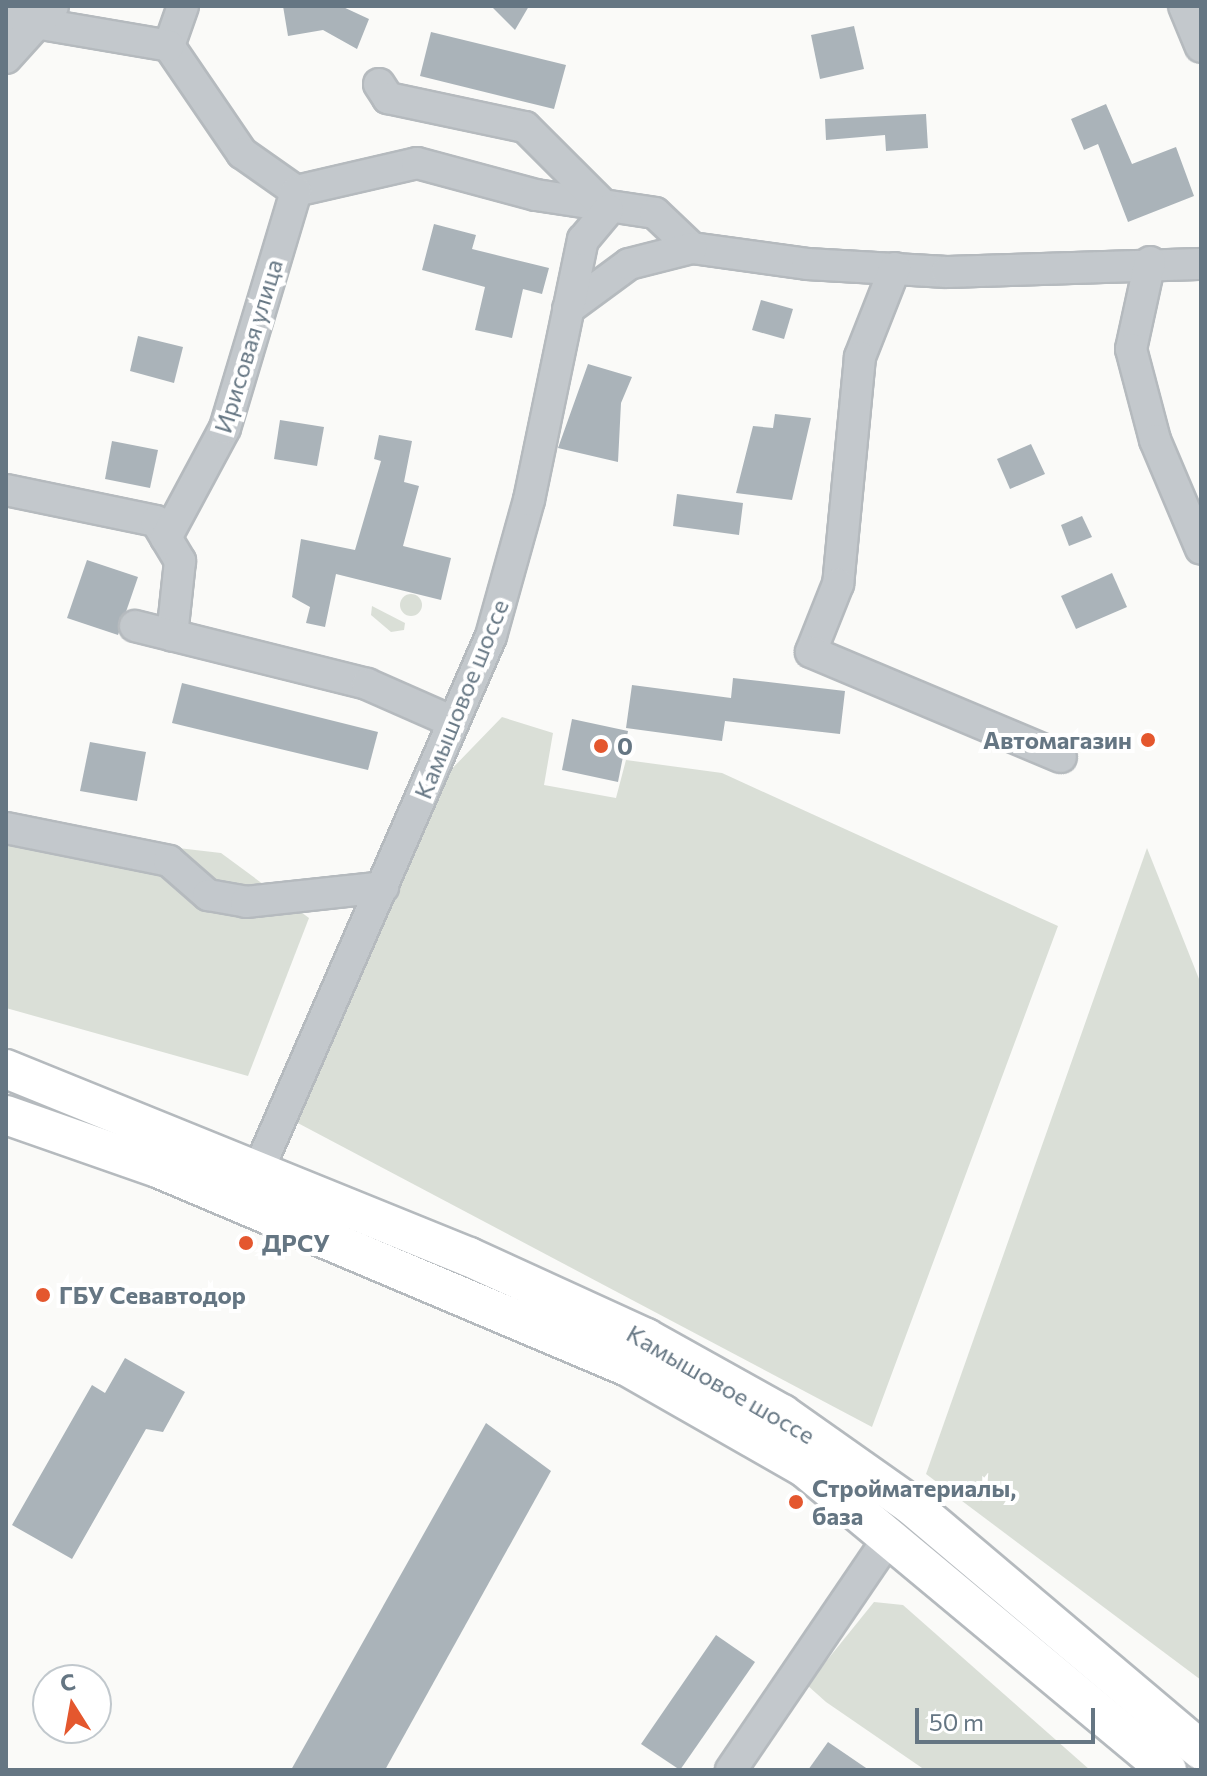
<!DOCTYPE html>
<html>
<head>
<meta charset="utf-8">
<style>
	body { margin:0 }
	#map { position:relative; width:1207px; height:1776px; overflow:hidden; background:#fafaf8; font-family:Commissioner,sans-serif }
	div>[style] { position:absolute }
	.green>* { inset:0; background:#dadfd7 }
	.round { border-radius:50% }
	.building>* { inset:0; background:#aab3b9 }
	.roads { filter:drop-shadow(2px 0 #b5babe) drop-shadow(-2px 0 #b5babe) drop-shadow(0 2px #b5babe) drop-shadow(0 -2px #b5babe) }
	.minor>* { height:30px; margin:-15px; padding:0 15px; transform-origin:15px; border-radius:15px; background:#c3c8cc }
	.major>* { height:38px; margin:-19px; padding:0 19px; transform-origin:19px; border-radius:19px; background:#fff }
	.dots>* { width:22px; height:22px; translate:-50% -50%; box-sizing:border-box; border:4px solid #fff; border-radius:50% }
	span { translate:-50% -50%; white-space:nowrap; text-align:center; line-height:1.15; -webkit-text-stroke:8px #fff; paint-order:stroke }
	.street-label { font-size:24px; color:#657683 }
	.poi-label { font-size:24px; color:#657683; font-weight:700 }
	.right { translate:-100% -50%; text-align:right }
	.left { translate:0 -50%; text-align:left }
	.frame { position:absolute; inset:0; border:8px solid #657683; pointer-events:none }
	.north { position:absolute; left:32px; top:1664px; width:80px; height:80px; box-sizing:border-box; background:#fff; border:2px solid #c1c8cd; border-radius:50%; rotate:349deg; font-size:22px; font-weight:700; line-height:32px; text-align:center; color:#657683 }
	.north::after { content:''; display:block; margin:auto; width:28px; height:36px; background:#e4572e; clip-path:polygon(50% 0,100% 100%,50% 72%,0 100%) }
	.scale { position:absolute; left:915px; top:1708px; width:180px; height:36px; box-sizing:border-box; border:4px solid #657683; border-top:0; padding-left:10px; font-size:24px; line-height:28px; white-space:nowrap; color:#657683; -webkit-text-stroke:6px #fff; paint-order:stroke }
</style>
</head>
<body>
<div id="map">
	<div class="green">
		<i class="round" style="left:400px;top:594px;width:22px;height:22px"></i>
		<i style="clip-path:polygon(372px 606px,405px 623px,404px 630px,391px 632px,371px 615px)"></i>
		<i style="clip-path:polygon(502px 717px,553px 733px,544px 785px,616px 798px,626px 760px,722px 773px,1058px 926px,872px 1427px,294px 1121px,442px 779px)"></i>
		<i style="clip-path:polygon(6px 828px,221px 853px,309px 918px,248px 1076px,6px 1008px)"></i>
		<i style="clip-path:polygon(1147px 848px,1201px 984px,1201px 1680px,926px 1474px)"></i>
		<i style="clip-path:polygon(874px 1602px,903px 1605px,1090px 1770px,925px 1770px,826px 1702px,807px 1685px)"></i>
	</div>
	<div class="building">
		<i style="clip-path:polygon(283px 6px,341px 6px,369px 19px,357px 49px,323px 30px,288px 36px)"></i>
		<i style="clip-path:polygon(491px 6px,529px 6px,515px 30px)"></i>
		<i style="clip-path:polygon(854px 26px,864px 69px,820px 79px,811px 35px)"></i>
		<i style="clip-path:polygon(431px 32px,566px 65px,554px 109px,420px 76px)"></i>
		<i style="clip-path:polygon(1106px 104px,1132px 164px,1176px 147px,1194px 196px,1128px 222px,1098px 144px,1084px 150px,1071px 119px)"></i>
		<i style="clip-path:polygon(926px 114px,928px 148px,886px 151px,885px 135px,826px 140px,825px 119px)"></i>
		<i style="clip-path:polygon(434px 224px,476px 235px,472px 249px,549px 268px,542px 294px,523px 289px,512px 338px,475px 330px,485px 287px,422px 270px)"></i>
		<i style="clip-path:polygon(761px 300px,793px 309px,784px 339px,752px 330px)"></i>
		<i style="clip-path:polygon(138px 336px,183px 347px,174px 383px,130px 371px)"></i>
		<i style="clip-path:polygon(588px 364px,632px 377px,621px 403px,618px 462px,558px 448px)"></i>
		<i style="clip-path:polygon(775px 414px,811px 418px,792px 500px,736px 493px,753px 426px,773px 428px)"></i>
		<i style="clip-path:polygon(280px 420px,324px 427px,317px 466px,274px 459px)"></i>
		<i style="clip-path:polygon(379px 435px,412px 441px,404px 482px,419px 486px,403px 546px,451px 558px,441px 600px,336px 574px,325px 627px,306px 623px,310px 607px,292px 597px,301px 539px,355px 550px,381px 461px,374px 459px)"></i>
		<i style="clip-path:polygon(112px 441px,158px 450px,150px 488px,105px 479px)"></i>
		<i style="clip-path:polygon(1031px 444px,1045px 474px,1010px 489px,997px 459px)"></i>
		<i style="clip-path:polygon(677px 494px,743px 503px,739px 535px,673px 526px)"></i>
		<i style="clip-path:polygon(1082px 516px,1092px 537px,1069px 546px,1061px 525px)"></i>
		<i style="clip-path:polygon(87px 560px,138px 577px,118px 635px,67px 618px)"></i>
		<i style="clip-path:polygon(1112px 573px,1127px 607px,1076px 629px,1061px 596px)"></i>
		<i style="clip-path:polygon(733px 678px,845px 691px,840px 734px,725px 721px,722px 741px,626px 728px,632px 685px,731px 698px)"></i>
		<i style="clip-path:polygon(182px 683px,378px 732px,368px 770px,172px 723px)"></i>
		<i style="clip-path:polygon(572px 719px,628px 731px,618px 782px,562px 770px)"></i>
		<i style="clip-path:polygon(90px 742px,146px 752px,137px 801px,80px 791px)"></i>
		<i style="clip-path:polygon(125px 1358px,185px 1392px,163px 1432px,146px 1429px,72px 1559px,12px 1525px,92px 1385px,105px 1393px)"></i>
		<i style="clip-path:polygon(486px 1423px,551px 1471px,385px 1770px,291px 1770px)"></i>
		<i style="clip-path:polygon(716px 1635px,755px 1662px,680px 1770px,641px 1744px)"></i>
		<i style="clip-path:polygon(828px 1742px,869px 1770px,808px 1770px)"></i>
	</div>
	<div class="roads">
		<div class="minor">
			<i style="left:183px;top:6px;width:42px;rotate:109.3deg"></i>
			<i style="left:169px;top:46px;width:130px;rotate:55.7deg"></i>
			<i style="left:242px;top:153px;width:66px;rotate:35.1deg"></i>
			<i style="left:296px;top:191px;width:124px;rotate:-13deg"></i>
			<i style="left:417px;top:163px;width:123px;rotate:15.1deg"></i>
			<i style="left:536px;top:195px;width:120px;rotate:8.6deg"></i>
			<i style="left:655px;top:213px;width:51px;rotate:43.4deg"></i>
			<i style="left:692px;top:248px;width:116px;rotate:7.9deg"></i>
			<i style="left:807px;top:264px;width:140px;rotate:3.3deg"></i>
			<i style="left:947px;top:272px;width:254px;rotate:-1.8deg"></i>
			<i style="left:1184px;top:6px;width:44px;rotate:67.5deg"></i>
			<i style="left:6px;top:18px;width:165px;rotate:9.7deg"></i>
			<i style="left:6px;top:58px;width:70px;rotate:-47.9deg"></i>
			<i style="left:379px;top:84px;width:17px;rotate:57deg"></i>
			<i style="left:388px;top:98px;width:140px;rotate:12deg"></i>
			<i style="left:525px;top:127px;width:117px;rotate:45deg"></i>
			<i style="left:1150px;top:262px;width:89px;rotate:102.3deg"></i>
			<i style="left:1131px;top:349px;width:94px;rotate:75.2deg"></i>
			<i style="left:1155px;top:440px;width:118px;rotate:67.1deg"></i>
			<i style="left:895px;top:268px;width:96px;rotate:111.5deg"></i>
			<i style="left:860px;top:357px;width:228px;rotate:95.5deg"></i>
			<i style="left:838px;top:584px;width:73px;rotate:111.7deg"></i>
			<i style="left:811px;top:652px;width:271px;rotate:22.8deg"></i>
			<i style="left:568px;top:309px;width:76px;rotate:-36.4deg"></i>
			<i style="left:629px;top:264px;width:65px;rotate:-14.3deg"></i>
			<i style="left:6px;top:490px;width:153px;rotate:11.7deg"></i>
			<i style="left:156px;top:521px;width:47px;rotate:59deg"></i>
			<i style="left:180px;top:561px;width:75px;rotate:96.1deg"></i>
			<i style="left:166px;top:538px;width:125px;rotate:-61.8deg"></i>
			<i style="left:225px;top:428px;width:247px;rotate:-73.3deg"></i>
			<i style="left:135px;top:626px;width:239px;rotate:14deg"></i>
			<i style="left:367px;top:684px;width:94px;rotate:23.8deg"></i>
			<i style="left:6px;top:828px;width:166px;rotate:11.4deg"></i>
			<i style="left:169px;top:861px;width:52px;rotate:41.1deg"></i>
			<i style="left:208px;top:895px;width:39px;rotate:10deg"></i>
			<i style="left:246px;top:902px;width:138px;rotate:-6.2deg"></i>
			<i style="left:257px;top:1173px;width:586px;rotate:-66.45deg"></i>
			<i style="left:491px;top:636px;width:141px;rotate:-74.4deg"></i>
			<i style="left:529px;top:500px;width:266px;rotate:-78.3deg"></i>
			<i style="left:583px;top:240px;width:39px;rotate:-50deg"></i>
			<i style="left:731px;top:1770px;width:284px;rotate:-55.8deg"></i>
		</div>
		<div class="major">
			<i style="left:6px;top:1069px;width:500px;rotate:22.1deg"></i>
			<i style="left:469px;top:1257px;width:195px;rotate:24.6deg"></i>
			<i style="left:646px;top:1338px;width:156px;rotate:29.2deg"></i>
			<i style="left:782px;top:1414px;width:158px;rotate:35.2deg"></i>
			<i style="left:911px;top:1505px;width:380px;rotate:40.2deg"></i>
			<i style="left:6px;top:1115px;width:163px;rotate:19.3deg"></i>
			<i style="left:160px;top:1169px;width:508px;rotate:22.93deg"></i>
			<i style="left:628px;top:1367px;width:204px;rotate:29.7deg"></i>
			<i style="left:805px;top:1468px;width:471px;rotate:39.8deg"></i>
		</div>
	</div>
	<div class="dots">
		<i style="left:1148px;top:740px;background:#e4572e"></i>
		<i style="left:601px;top:746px;background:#e4572e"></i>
		<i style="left:246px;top:1243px;background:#e4572e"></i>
		<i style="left:43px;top:1295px;background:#e4572e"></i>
		<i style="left:796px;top:1502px;background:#e4572e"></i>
	</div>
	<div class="street-label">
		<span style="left:248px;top:346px;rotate:-73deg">Ирисовая улица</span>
		<span style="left:461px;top:699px;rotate:-68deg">Камышовое шоссе</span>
		<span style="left:721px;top:1384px;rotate:30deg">Камышовое шоссе</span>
	</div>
	<div class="poi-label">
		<span class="right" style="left:1132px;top:740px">Автомагазин</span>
		<span class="left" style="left:617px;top:746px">0</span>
		<span class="left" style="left:262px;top:1243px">ДРСУ</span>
		<span class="left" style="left:59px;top:1295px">ГБУ Севавтодор</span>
		<span class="left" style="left:812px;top:1502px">Стройматериалы,<br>база</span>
	</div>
	<div class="frame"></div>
	<div class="north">С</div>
	<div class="scale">50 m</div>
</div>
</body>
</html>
